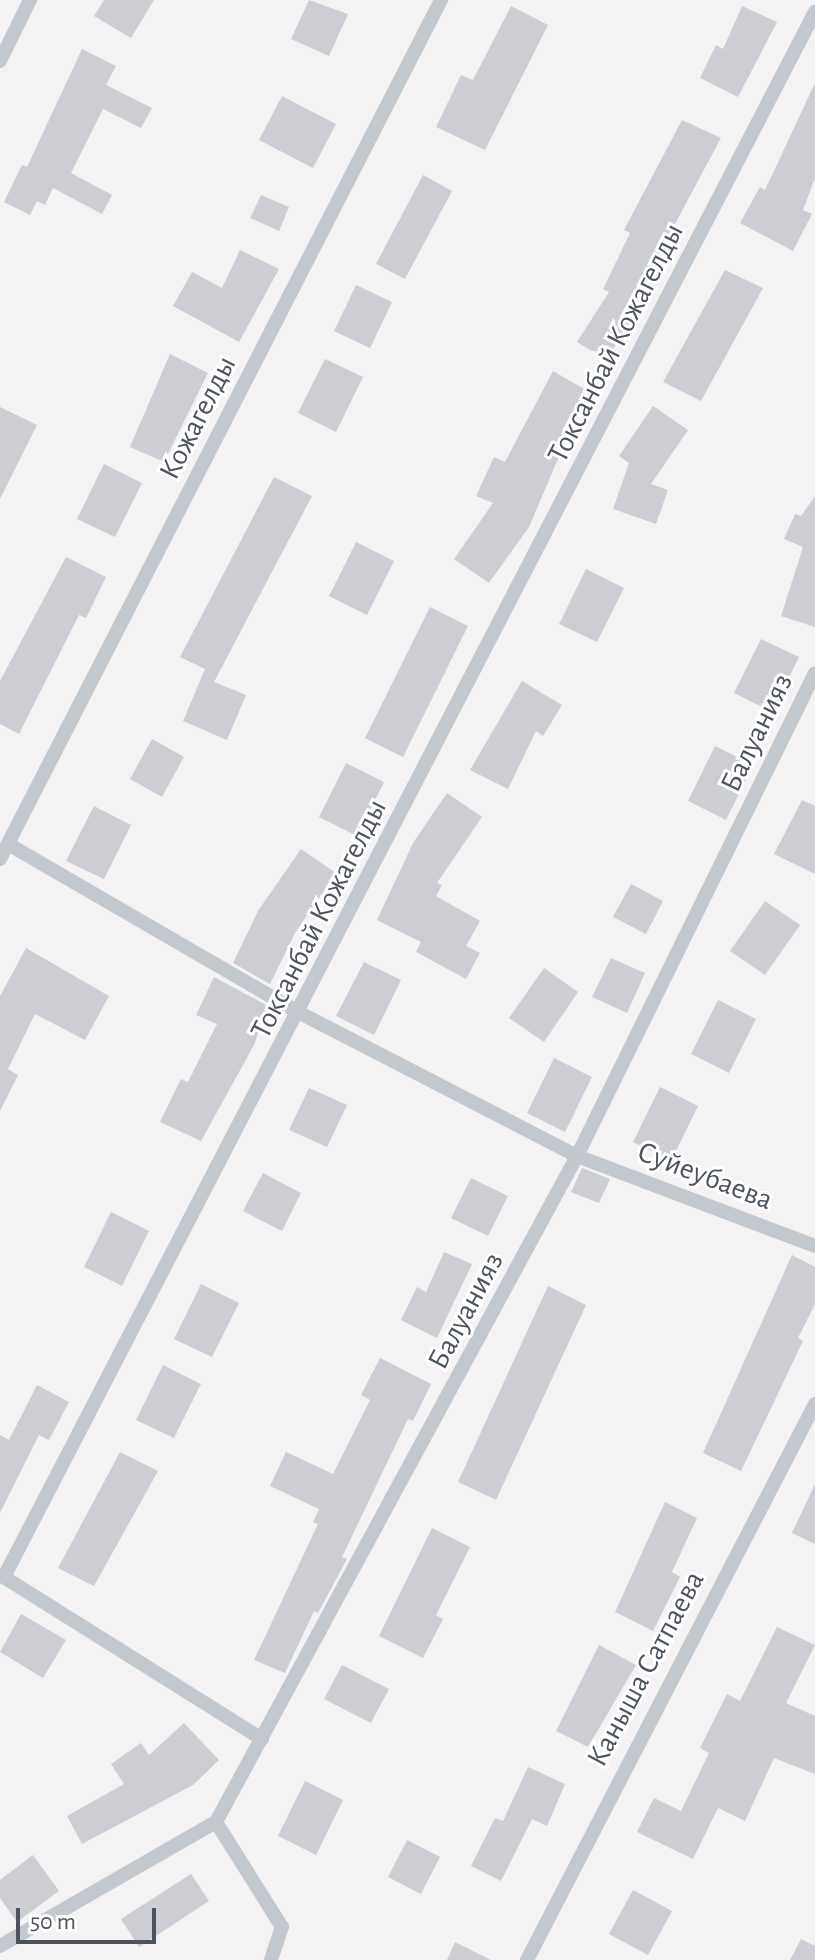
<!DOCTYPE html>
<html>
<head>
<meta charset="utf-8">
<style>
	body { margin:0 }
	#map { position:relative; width:815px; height:1960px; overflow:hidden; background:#f4f2f2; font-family:"Alegreya Sans",sans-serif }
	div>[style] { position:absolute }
	.building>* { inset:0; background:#cdced3 }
	.street>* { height:14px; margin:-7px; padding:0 7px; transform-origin:7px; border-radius:7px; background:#c2c8ce }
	span { translate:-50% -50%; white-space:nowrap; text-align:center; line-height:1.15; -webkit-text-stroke:6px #fff; paint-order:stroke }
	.street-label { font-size:30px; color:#4c535d }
	.scale { position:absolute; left:16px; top:1908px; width:140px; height:36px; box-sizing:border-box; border:4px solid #4c535d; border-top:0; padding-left:10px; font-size:24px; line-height:28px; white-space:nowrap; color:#4c535d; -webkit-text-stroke:6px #fff; paint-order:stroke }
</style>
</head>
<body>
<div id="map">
	<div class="building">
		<i style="clip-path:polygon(104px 0,154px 0,131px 38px,94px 16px)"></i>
		<i style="clip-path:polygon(309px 0,348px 14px,329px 56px,291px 39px)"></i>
		<i style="clip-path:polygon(511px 6px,548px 25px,485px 150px,436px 127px,461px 75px,473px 80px)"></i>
		<i style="clip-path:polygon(742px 6px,777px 22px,738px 97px,700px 78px,716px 45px,723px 49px)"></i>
		<i style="clip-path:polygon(82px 49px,116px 66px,106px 85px,152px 108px,141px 128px,103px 109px,71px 173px,112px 195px,102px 214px,53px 188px,45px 205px,37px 201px,30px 215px,4px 202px,22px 165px,27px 167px)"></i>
		<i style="clip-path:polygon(815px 83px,815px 178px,803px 210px,812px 214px,793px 251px,740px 223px,760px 187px,765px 190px)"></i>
		<i style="clip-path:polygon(282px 96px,336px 124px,313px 168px,259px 140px)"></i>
		<i style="clip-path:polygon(682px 120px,721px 138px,661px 250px,668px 253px,640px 308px,609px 355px,590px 350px,577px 342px,609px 292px,603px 289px,630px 233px,624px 230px)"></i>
		<i style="clip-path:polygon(423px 175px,452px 191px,405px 279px,376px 264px)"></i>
		<i style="clip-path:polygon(261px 195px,289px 207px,279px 231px,250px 218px)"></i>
		<i style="clip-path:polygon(240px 250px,279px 269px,239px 342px,173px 306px,192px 272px,222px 288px)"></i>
		<i style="clip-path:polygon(725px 270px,763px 288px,701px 401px,663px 382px)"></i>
		<i style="clip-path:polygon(356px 285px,392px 302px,370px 348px,334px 331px)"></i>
		<i style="clip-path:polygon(170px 354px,208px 373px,164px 462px,130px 447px)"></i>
		<i style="clip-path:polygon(325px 359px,363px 377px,336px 432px,298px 413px)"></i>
		<i style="clip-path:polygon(553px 371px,593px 394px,573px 424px,529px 527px,489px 583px,454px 559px,493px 503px,476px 496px,494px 457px,505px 462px)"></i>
		<i style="clip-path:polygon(653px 406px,688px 430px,651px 484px,668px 490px,656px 524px,613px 509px,629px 463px,619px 456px)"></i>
		<i style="clip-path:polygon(0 407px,37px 425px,0 499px)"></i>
		<i style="clip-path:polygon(104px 464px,142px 483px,115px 537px,77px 519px)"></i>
		<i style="clip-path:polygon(274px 477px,312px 496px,214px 682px,246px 695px,227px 740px,183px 721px,205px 669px,180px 657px)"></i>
		<i style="clip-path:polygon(815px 496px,815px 627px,781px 616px,803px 547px,784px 539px,795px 514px,801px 516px)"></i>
		<i style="clip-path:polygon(356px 542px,394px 561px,367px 615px,329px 596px)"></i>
		<i style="clip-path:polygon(66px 557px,106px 577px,86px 618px,79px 615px,19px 734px,0 724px,0 681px)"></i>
		<i style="clip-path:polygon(586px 569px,624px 588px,597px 642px,559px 624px)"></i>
		<i style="clip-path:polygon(430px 607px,468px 626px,403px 757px,365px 738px)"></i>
		<i style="clip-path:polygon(761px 639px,799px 657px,772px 712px,734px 693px)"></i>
		<i style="clip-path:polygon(522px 681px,562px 705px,543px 736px,536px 731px,508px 789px,470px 770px)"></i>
		<i style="clip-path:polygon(152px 739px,184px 757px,162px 797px,130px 779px)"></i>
		<i style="clip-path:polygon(715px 746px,753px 765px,726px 820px,688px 801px)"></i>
		<i style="clip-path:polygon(346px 763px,384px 782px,357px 836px,319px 817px)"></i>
		<i style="clip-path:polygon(447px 793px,482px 817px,437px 883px,442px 885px,436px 896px,480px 921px,466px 946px,480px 953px,466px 979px,416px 952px,421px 942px,377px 920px,413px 843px)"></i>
		<i style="clip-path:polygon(802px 800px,815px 806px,815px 874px,774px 854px)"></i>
		<i style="clip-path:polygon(94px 806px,131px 825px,104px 879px,66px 861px)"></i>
		<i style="clip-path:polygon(301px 849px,336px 873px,295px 933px,270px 984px,233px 963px,258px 911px)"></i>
		<i style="clip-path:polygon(631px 884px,663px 901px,646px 934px,613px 917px)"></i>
		<i style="clip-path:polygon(765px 901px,800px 925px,765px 975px,730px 951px)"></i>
		<i style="clip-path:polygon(26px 948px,109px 996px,85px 1040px,35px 1014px,8px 1069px,18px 1075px,0 1111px,0 996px)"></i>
		<i style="clip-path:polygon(611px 958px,645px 973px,627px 1013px,592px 997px)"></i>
		<i style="clip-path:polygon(364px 962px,401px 980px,374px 1035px,336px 1016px)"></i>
		<i style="clip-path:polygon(544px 968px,578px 992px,544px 1042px,509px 1018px)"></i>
		<i style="clip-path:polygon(214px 977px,268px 1006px,254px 1045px,201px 1141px,160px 1122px,181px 1079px,188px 1082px,217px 1024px,196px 1015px)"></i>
		<i style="clip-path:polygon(718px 1000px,756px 1019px,729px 1073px,691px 1054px)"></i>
		<i style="clip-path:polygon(554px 1058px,592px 1077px,565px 1132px,527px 1113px)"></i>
		<i style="clip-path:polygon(660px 1087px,698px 1106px,671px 1161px,633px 1142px)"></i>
		<i style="clip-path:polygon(309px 1088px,347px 1105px,327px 1147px,289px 1130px)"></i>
		<i style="clip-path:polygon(582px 1168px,610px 1179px,599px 1203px,571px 1192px)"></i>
		<i style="clip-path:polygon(263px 1173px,301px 1193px,282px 1231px,243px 1211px)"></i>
		<i style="clip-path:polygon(471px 1178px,508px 1196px,488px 1236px,451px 1218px)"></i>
		<i style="clip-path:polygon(111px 1212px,149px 1231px,122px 1286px,84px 1267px)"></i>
		<i style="clip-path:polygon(444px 1252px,472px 1264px,437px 1338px,401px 1320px,417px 1287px,426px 1292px)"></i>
		<i style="clip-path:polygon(792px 1255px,815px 1267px,815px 1304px,798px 1338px,803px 1341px,741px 1471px,703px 1453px)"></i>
		<i style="clip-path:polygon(201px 1284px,239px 1303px,212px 1357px,174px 1339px)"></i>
		<i style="clip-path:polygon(548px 1286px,586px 1305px,496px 1500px,458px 1482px)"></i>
		<i style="clip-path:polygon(380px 1358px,431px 1384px,413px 1421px,408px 1419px,342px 1557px,347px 1559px,318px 1613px,314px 1611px,285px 1673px,254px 1660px,318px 1524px,313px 1522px,319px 1509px,270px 1486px,286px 1452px,333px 1474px,370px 1400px,361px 1395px)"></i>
		<i style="clip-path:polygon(163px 1365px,201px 1384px,174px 1438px,136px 1420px)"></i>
		<i style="clip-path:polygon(37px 1385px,69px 1402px,49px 1440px,39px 1435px,0 1513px,0 1435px,9px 1440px)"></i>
		<i style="clip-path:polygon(120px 1452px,158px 1471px,94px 1586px,58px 1568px)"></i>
		<i style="clip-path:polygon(815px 1484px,815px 1544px,792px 1533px)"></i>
		<i style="clip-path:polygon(665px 1502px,697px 1518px,672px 1572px,680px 1577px,653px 1631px,615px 1612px)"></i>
		<i style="clip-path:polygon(432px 1528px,470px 1547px,436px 1615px,443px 1619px,423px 1658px,379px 1636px)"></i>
		<i style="clip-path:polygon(21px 1614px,66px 1640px,43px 1678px,0 1652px)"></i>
		<i style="clip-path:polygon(777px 1627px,815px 1645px,786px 1703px,815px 1716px,815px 1774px,774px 1758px,745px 1821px,718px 1808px,693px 1859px,637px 1832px,654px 1798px,681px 1811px,709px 1753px,700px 1748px,727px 1694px,740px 1701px)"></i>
		<i style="clip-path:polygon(599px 1645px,636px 1665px,588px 1747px,556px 1731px)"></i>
		<i style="clip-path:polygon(342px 1665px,389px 1689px,371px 1723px,324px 1699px)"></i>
		<i style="clip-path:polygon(184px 1723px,219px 1760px,193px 1785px,82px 1844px,67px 1816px,124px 1784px,111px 1764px,141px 1743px,149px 1755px)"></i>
		<i style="clip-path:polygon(528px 1767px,565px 1784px,547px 1826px,532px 1819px,501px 1881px,471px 1866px,495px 1818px,503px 1821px)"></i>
		<i style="clip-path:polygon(305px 1781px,343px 1800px,316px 1855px,278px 1836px)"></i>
		<i style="clip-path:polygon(407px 1840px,440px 1857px,421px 1894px,388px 1877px)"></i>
		<i style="clip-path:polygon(33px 1855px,59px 1891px,17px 1922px,0 1898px,0 1880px)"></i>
		<i style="clip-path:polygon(191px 1874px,209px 1901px,139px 1947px,121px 1919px)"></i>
		<i style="clip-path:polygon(633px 1890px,672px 1911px,648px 1955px,609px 1934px)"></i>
		<i style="clip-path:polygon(801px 1939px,815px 1946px,815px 1960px,790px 1960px)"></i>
		<i style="clip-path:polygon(455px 1942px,491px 1960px,447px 1960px)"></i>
	</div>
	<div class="street">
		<i style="left:0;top:61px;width:68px;rotate:-63.8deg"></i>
		<i style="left:8px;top:844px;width:337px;rotate:30.1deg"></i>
		<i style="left:300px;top:1013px;width:312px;rotate:27.3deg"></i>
		<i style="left:577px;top:1156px;width:254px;rotate:20.7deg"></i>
		<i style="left:0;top:859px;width:966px;rotate:-62.82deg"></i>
		<i style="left:262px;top:1739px;width:305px;rotate:-147.9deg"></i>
		<i style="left:4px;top:1577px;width:1763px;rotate:-62.61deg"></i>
		<i style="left:0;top:1946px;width:249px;rotate:-29.9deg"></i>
		<i style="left:271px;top:1960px;width:35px;rotate:-72deg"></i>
		<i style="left:282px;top:1927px;width:124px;rotate:-122.2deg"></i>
		<i style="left:216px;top:1822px;width:758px;rotate:-61.54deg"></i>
		<i style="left:577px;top:1156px;width:538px;rotate:-63.77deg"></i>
		<i style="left:527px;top:1960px;width:626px;rotate:-62.62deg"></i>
	</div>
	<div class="street-label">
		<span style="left:616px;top:343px;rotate:-63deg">Токсанбай Кожагелды</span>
		<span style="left:198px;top:418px;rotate:-63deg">Кожагелды</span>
		<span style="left:757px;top:733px;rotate:-64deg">Балуанияз</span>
		<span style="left:319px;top:919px;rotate:-63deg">Токсанбай Кожагелды</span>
		<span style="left:705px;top:1176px;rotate:21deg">Суйеубаева</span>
		<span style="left:466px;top:1311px;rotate:-62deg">Балуанияз</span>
		<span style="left:646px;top:1669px;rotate:-62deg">Каныша Сатпаева</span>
	</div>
	<div class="scale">50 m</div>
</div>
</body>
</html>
